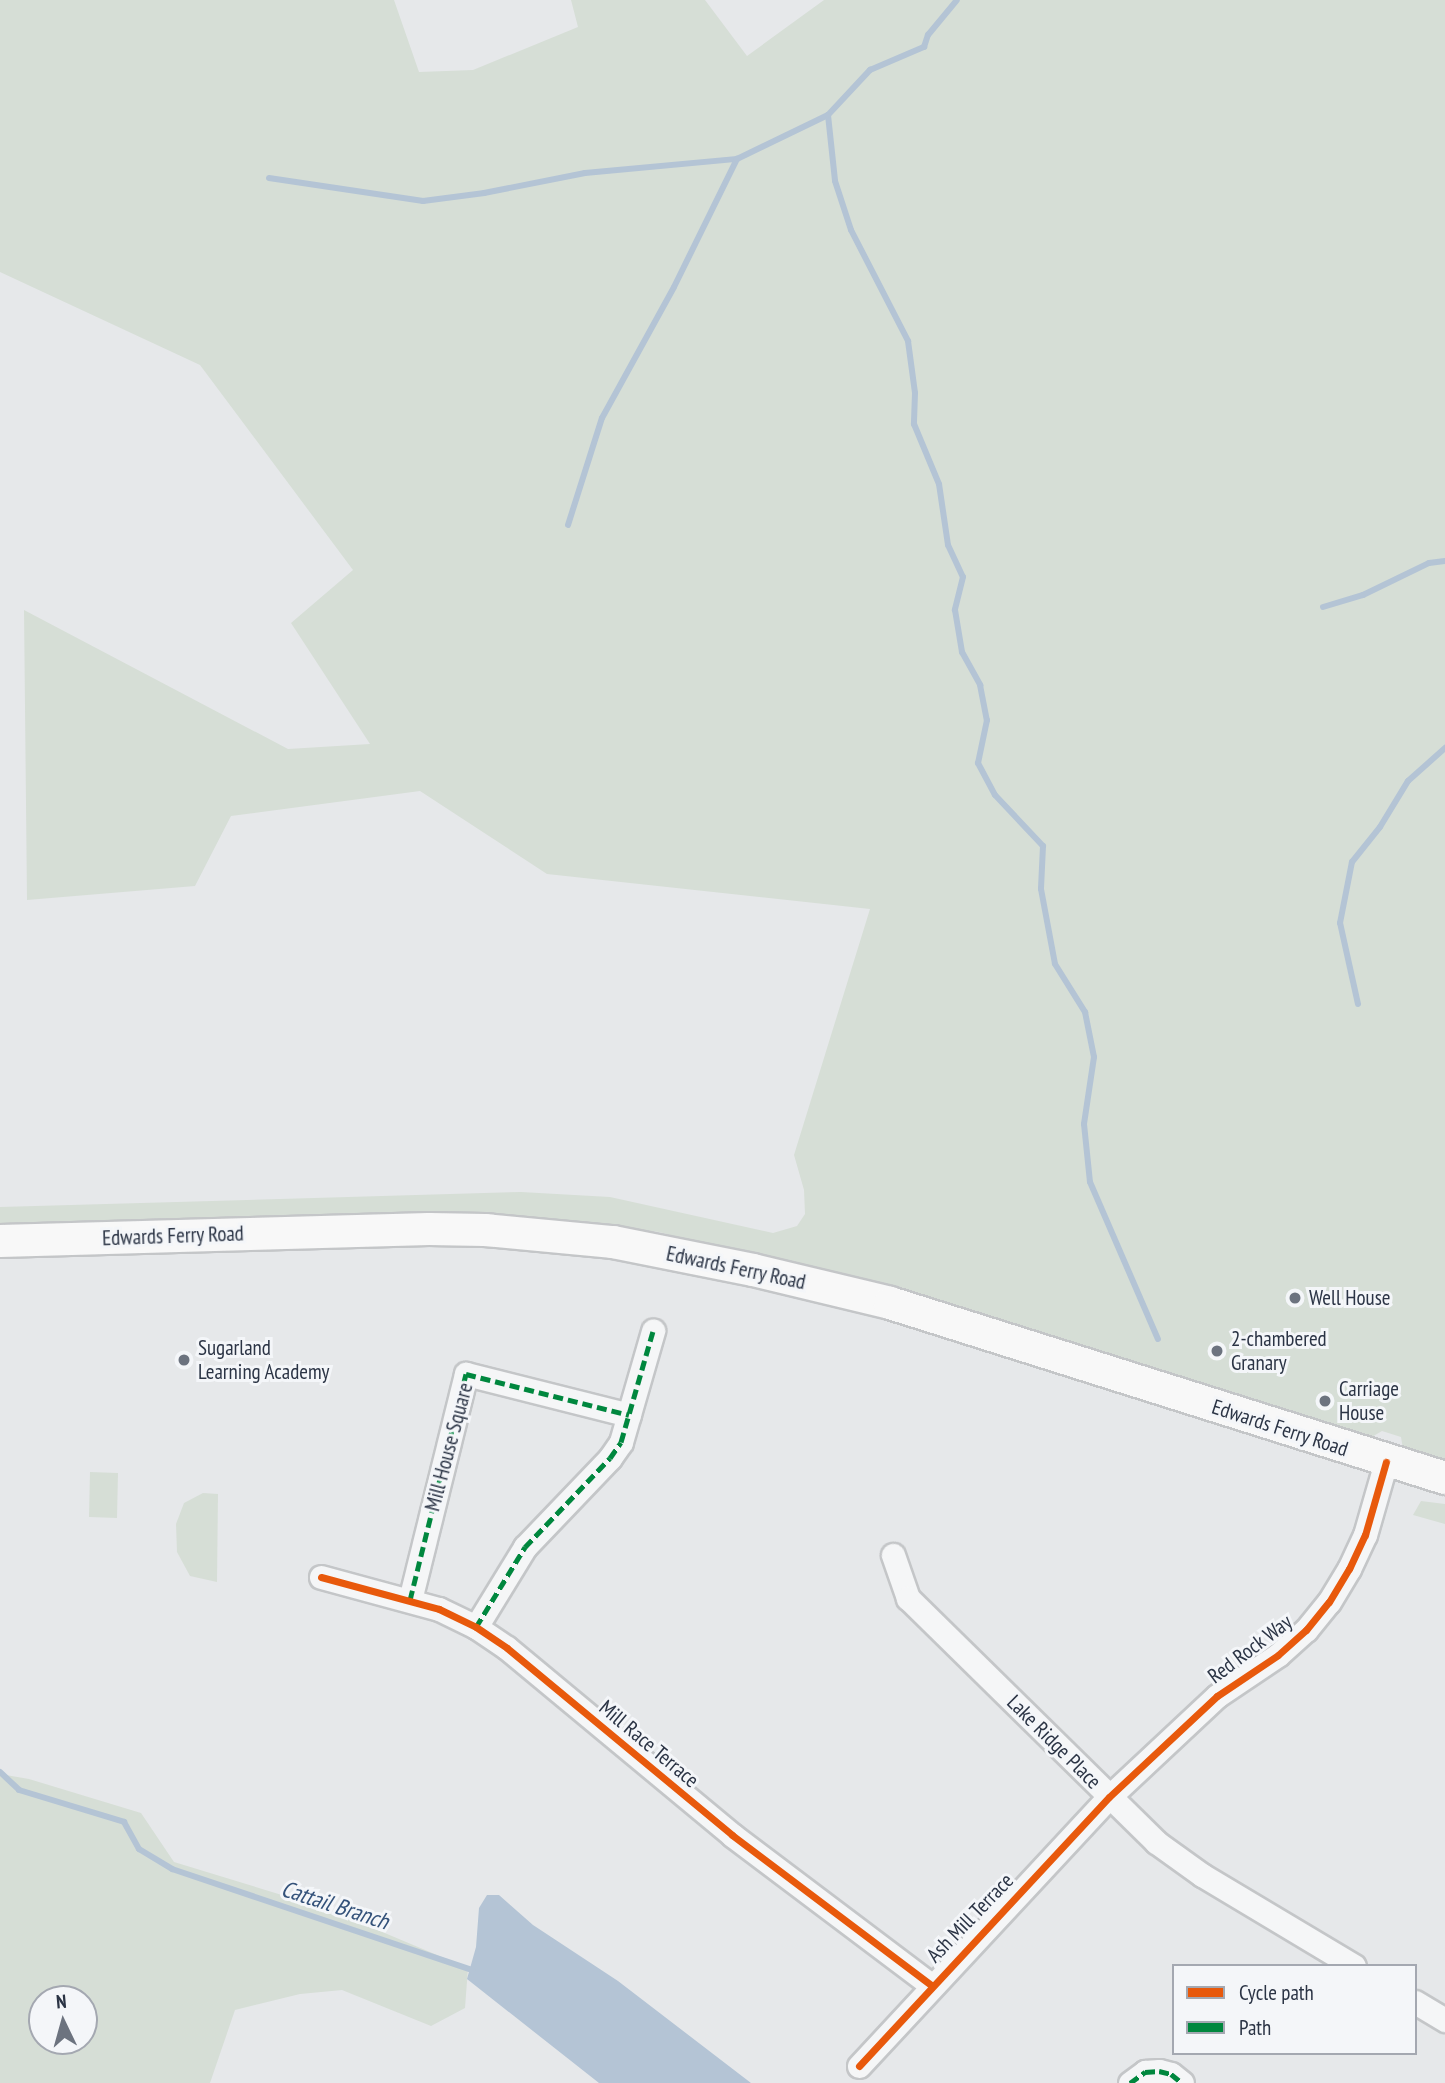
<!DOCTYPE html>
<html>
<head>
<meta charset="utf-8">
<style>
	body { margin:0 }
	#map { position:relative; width:1445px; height:2083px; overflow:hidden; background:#e6e8ea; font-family:"PT Sans Narrow",sans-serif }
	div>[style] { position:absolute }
	.green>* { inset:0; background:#d6ded6 }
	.water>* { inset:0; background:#b4c4d5 }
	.stream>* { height:6px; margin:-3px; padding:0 3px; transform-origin:3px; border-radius:3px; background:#b4c4d5 }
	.roads { filter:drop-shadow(2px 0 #c4c6c8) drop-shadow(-2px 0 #c4c6c8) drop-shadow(0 2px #c4c6c8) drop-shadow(0 -2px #c4c6c8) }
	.minor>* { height:23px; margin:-11.5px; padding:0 11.5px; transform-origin:11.5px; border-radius:11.5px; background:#f5f6f7 }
	.secondary>* { height:32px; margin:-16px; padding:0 16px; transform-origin:16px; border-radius:16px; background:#f8f8f8 }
	.quiet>* { height:5px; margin-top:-2.5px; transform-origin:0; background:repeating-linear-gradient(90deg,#00873e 0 10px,transparent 0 15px) }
	.cycleway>* { height:7px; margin:-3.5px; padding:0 3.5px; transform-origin:3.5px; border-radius:3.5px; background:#e8590c }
	.dots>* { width:19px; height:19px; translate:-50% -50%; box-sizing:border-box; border:4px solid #f4f6f9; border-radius:50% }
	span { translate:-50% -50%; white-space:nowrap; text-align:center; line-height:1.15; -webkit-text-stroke:6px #f4f6f9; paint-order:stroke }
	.street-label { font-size:21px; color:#2b3445 }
	.poi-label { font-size:21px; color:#2b3445 }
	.left { translate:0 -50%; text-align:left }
	.water-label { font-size:23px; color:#34527a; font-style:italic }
	.legend { position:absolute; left:1172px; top:1964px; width:245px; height:91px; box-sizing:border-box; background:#f4f6f9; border:2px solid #a4a8b1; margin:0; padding:9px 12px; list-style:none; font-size:21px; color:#2b3445 }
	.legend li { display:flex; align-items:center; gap:14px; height:35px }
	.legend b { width:35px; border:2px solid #a4a8b1 }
	.north { position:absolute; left:28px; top:1985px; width:70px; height:70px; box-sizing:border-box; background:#f4f6f9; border:2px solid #a4a8b1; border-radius:50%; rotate:355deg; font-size:19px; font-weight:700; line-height:28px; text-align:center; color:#2b3445 }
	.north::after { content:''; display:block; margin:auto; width:24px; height:32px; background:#6c737f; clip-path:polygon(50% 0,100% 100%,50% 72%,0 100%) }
</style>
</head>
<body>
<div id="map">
	<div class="green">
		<i style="clip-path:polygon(0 0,394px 0,419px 72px,473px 70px,578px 27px,571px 0,705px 0,747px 56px,824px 0,1445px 0,1445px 1463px,1403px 1449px,1401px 1437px,1382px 1431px,1370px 1438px,756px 1257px,659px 1232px,558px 1219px,419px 1215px,0 1228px,0 1207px,521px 1192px,610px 1197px,773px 1233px,797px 1226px,805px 1214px,804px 1190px,794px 1155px,870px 909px,547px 874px,420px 791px,231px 816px,195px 886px,27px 900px,24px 610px,288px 749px,370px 744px,291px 623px,353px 570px,200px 365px,0 272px)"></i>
		<i style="clip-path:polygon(90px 1472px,118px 1473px,117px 1518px,89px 1517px)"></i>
		<i style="clip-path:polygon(203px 1493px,218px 1494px,217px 1582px,190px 1576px,177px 1552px,176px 1524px,184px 1503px)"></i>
		<i style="clip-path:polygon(1421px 1501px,1445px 1504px,1445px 1524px,1413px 1515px)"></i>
		<i style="clip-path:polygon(evenodd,0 1774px,29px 1779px,141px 1813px,174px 1862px,285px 1896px,368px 1926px,468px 1968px,465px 2008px,431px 2026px,342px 1990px,300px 1994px,235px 2010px,210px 2083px,0 2083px,0 1774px,42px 1999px,84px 1999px,84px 2041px,42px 2041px,42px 1999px)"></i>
	</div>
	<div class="water">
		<i style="clip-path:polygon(487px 1895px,499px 1895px,533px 1925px,618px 1981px,751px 2083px,599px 2083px,467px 1979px,476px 1947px,479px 1908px)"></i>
	</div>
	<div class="stream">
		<i style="left:828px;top:115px;width:66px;rotate:83.9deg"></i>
		<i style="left:835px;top:181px;width:52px;rotate:71.9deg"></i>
		<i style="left:851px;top:230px;width:125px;rotate:62.8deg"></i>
		<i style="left:908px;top:341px;width:52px;rotate:82.3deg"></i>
		<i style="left:915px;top:393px;width:31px;rotate:92deg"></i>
		<i style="left:914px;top:424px;width:65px;rotate:67.4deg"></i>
		<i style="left:939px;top:484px;width:62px;rotate:81.6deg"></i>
		<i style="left:948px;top:545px;width:35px;rotate:65deg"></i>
		<i style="left:963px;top:577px;width:34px;rotate:104deg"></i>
		<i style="left:955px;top:610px;width:43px;rotate:80.5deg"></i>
		<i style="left:962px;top:652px;width:38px;rotate:61deg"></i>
		<i style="left:980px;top:685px;width:36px;rotate:79deg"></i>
		<i style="left:987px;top:720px;width:44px;rotate:101.8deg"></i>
		<i style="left:978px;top:763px;width:36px;rotate:62deg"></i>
		<i style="left:995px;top:795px;width:70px;rotate:46.7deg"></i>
		<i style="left:1043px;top:846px;width:43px;rotate:92.7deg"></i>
		<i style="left:1041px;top:889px;width:76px;rotate:79.4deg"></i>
		<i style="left:1055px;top:964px;width:57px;rotate:58deg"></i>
		<i style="left:1085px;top:1012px;width:46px;rotate:78.7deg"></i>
		<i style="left:1094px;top:1057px;width:68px;rotate:98.5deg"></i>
		<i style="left:1084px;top:1124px;width:58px;rotate:84.1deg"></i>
		<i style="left:1090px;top:1182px;width:171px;rotate:66.6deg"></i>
		<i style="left:269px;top:178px;width:156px;rotate:8.5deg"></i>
		<i style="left:423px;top:201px;width:62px;rotate:-7.5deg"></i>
		<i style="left:484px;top:193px;width:103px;rotate:-11.2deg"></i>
		<i style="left:585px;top:173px;width:153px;rotate:-5.3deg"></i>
		<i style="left:568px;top:525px;width:112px;rotate:-72.4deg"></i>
		<i style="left:602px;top:418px;width:149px;rotate:-61.2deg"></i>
		<i style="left:674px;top:287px;width:143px;rotate:-63.8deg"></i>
		<i style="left:737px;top:159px;width:101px;rotate:-25.8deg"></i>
		<i style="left:828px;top:115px;width:62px;rotate:-47deg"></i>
		<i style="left:870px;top:70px;width:59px;rotate:-23.1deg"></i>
		<i style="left:924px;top:47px;width:13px;rotate:-72deg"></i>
		<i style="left:928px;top:35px;width:45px;rotate:-50.4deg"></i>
		<i style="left:1323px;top:607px;width:42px;rotate:-16.7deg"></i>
		<i style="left:1363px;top:595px;width:73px;rotate:-25.9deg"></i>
		<i style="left:1429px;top:563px;width:16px;rotate:-7deg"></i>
		<i style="left:1358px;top:1004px;width:83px;rotate:-102.5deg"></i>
		<i style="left:1340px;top:923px;width:62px;rotate:-78.9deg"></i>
		<i style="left:1352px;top:862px;width:45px;rotate:-51.3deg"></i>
		<i style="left:1380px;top:827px;width:54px;rotate:-58.7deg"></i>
		<i style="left:1408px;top:781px;width:50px;rotate:-41.7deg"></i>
		<i style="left:0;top:1772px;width:26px;rotate:43deg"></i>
		<i style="left:19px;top:1790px;width:110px;rotate:16.9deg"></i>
		<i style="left:124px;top:1822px;width:31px;rotate:61deg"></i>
		<i style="left:139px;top:1849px;width:39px;rotate:31deg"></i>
		<i style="left:172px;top:1869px;width:317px;rotate:18.6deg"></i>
	</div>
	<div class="roads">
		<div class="minor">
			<i style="left:893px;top:1555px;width:46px;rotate:70.8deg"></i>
			<i style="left:908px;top:1598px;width:348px;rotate:44.5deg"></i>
			<i style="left:1156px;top:1842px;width:57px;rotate:35.7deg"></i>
			<i style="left:1202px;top:1875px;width:177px;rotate:30.9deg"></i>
			<i style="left:321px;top:1577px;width:122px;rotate:15.2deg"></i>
			<i style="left:439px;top:1609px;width:41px;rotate:25.9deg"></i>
			<i style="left:476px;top:1627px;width:37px;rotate:34deg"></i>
			<i style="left:507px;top:1648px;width:293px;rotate:39.7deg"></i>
			<i style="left:732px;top:1835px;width:249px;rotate:37deg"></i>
			<i style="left:410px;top:1600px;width:233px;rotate:-76.1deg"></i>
			<i style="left:466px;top:1374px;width:168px;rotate:14.1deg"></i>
			<i style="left:476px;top:1627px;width:94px;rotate:-58.5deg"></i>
			<i style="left:525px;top:1547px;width:123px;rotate:-46.3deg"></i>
			<i style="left:610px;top:1458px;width:19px;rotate:-55deg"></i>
			<i style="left:621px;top:1442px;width:116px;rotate:-73.9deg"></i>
			<i style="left:1415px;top:2002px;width:35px;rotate:31deg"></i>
			<i style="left:859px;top:2066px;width:367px;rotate:-47.1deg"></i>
			<i style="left:1109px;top:1797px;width:148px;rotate:-43.1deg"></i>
			<i style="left:1217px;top:1696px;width:73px;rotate:-33.9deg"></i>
			<i style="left:1278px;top:1655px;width:38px;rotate:-42deg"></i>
			<i style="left:1306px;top:1630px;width:36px;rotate:-51deg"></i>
			<i style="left:1329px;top:1602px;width:39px;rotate:-59deg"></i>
			<i style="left:1349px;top:1569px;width:38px;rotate:-65deg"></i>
			<i style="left:1365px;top:1535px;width:76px;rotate:-74deg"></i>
			<i style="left:1130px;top:2083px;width:19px;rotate:-36deg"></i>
			<i style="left:1145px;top:2072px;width:14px;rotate:-4deg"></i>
			<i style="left:1159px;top:2071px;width:12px;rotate:14deg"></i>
			<i style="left:1171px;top:2074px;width:14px;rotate:39deg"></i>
		</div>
		<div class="secondary">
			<i style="left:0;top:1241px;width:429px;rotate:-1.6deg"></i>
			<i style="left:429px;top:1229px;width:56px;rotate:1deg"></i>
			<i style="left:485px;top:1230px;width:129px;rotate:5.4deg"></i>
			<i style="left:613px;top:1242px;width:143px;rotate:11.3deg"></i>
			<i style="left:753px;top:1270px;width:141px;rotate:13.5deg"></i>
			<i style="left:890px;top:1303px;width:582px;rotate:17.5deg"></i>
		</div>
	</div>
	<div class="quiet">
		<i style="left:410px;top:1600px;width:233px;rotate:-76.1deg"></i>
		<i style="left:466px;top:1374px;width:168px;rotate:14.1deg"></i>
		<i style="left:476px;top:1627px;width:94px;rotate:-58.5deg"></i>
		<i style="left:525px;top:1547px;width:123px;rotate:-46.3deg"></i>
		<i style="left:610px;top:1458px;width:19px;rotate:-55deg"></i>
		<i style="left:621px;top:1442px;width:116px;rotate:-73.9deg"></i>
		<i style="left:1130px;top:2083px;width:19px;rotate:-36deg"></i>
		<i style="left:1145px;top:2072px;width:14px;rotate:-4deg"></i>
		<i style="left:1159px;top:2071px;width:12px;rotate:14deg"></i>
		<i style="left:1171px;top:2074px;width:14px;rotate:39deg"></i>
	</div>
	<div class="cycleway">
		<i style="left:321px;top:1577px;width:122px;rotate:15.2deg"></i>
		<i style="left:439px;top:1609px;width:41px;rotate:25.9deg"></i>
		<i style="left:476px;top:1627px;width:37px;rotate:34deg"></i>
		<i style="left:507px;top:1648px;width:293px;rotate:39.7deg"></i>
		<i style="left:732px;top:1835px;width:249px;rotate:37deg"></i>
		<i style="left:859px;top:2066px;width:367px;rotate:-47.1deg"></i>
		<i style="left:1109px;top:1797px;width:148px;rotate:-43.1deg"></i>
		<i style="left:1217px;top:1696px;width:73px;rotate:-33.9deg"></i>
		<i style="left:1278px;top:1655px;width:38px;rotate:-42deg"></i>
		<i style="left:1306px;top:1630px;width:36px;rotate:-51deg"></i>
		<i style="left:1329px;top:1602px;width:39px;rotate:-59deg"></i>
		<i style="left:1349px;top:1569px;width:38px;rotate:-65deg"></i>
		<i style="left:1365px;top:1535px;width:76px;rotate:-74deg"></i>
	</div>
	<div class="dots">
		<i style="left:1295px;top:1298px;background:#6c737f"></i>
		<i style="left:1217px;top:1351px;background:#6c737f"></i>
		<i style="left:184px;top:1360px;background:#6c737f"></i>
		<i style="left:1325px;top:1401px;background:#6c737f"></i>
	</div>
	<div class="street-label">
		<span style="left:173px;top:1236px;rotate:-2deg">Edwards Ferry Road</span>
		<span style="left:736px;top:1268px;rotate:12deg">Edwards Ferry Road</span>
		<span style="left:1280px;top:1428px;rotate:18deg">Edwards Ferry Road</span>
		<span style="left:449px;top:1447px;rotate:-75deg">Mill House Square</span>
		<span style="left:1250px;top:1649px;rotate:-37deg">Red Rock Way</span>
		<span style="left:1054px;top:1742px;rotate:45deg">Lake Ridge Place</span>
		<span style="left:649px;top:1744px;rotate:40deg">Mill Race Terrace</span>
		<span style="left:970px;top:1918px;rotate:-46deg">Ash Mill Terrace</span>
	</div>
	<div class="poi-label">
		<span class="left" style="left:1309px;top:1298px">Well House</span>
		<span class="left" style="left:1231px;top:1351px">2-chambered<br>Granary</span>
		<span class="left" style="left:198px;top:1360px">Sugarland<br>Learning Academy</span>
		<span class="left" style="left:1339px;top:1401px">Carriage<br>House</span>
	</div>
	<div class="water-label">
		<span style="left:335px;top:1905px;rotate:18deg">Cattail Branch</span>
	</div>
	<ul class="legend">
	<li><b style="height:9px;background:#e8590c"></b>Cycle path</li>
	<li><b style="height:9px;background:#00873e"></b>Path</li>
	</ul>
	<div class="north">N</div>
</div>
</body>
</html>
